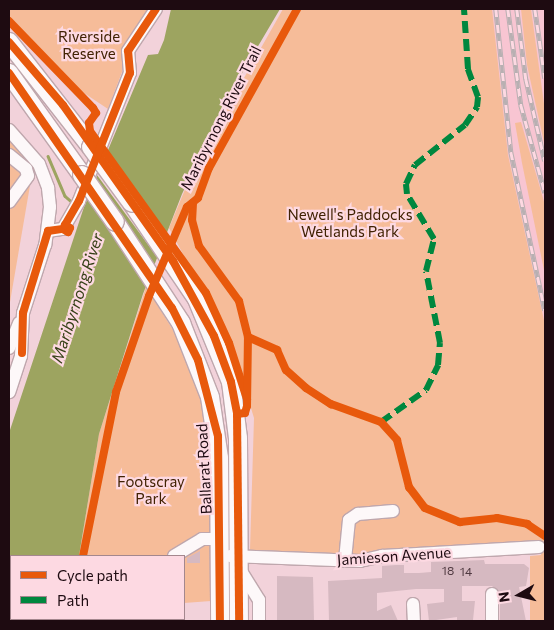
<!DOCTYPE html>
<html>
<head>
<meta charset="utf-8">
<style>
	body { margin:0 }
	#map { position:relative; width:554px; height:630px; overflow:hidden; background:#f2d2da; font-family:Commissioner,sans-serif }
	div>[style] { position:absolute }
	.built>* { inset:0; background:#f8c5d2 }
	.green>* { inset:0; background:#f6bc99 }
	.water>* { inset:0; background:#9da460 }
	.pier>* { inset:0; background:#f2d2da }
	.stream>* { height:2.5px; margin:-1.25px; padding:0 1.25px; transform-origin:1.25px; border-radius:1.25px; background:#9da460 }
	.building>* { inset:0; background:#d6b9c1 }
	.roads { filter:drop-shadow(1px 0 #bfa7ad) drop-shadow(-1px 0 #bfa7ad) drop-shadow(0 1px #bfa7ad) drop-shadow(0 -1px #bfa7ad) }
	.minor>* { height:12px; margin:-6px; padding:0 6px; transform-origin:6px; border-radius:6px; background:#fdf8f9 }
	.highway>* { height:18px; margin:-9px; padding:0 9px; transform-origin:9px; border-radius:9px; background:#fdf8f9 }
	.rail>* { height:4.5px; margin-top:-2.25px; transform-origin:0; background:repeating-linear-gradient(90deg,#fdd9e2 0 8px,#b8b0b2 0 16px); box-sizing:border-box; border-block:1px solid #b8b0b2 }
	.bridges { filter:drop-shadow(1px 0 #bfa7ad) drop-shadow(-1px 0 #bfa7ad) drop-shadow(0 1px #bfa7ad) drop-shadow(0 -1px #bfa7ad) }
	.highway-bridge>* { height:18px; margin:-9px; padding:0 9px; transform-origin:9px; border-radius:9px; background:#fdf8f9 }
	.quiet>* { height:6px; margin-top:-3px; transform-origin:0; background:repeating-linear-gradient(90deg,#00873e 0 12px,transparent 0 18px) }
	.cycleway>* { height:8px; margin:-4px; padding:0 4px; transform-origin:4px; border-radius:4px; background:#e8590c }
	span { translate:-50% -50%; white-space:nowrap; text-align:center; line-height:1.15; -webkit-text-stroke:4.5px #fdd9e2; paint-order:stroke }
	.number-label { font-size:12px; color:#503a41 }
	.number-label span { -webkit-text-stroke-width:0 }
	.park-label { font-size:15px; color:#412203 }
	.street-label { font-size:15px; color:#1e0b11 }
	.water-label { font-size:16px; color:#364017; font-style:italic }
	.frame { position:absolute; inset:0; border:10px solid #1e0b11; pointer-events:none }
	.legend { position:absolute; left:10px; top:555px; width:175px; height:65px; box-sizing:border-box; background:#fdd9e2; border:1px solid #a4878e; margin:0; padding:6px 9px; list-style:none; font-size:15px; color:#1e0b11 }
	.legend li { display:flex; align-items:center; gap:10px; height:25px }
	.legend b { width:25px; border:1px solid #a4878e }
	.north { position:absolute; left:494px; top:570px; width:50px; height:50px; -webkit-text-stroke:4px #fdd9e2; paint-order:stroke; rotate:262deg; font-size:14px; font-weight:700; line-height:20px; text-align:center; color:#1e0b11 }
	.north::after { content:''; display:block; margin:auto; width:18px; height:22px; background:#1e0b11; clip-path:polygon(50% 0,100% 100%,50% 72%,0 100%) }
</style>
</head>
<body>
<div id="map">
	<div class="built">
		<i style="clip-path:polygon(479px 9px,545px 9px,545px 338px,532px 299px)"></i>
	</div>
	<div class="green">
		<i style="clip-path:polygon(9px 9px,150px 9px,125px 49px,122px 72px,108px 109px,81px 91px,9px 17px)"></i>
		<i style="clip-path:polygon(283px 9px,492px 9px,508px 155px,545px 325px,545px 621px,530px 621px,530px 556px,541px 555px,540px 541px,358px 557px,250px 550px,254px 418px,231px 343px,169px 228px,196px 163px)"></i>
		<i style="clip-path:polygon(521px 9px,531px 9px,545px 111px,545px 147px,527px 65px)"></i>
		<i style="clip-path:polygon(521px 122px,545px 205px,545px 275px,522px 163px,515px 123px)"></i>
		<i style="clip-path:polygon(9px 139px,26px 151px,33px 168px,9px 308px)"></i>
		<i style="clip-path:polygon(146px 287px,173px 330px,203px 400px,212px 454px,211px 601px,184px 603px,184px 556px,79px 556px,99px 434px)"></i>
	</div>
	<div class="water">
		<i style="clip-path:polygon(171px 9px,280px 9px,225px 102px,182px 194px,143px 294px,99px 434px,79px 556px,11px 556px,11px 619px,67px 621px,9px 621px,9px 433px,84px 207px,148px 55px,158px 54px,164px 40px)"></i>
	</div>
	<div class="pier">
		<i style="clip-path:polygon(107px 151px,170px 238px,160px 261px,97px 175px)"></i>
	</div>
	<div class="stream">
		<i style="left:48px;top:156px;width:43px;rotate:67deg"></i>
		<i style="left:65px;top:196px;width:9px;rotate:41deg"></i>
	</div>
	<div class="building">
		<i style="clip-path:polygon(200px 551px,200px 563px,187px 563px,187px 558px)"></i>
		<i style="clip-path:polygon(484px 560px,485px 564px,524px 564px,529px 568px,526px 586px,519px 587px,526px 621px,500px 621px,500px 594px,492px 586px,462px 586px,462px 601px,475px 601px,473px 620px,457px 620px,457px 617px,429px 621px,427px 604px,444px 602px,444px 589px,416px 589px,377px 593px,377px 611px,391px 605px,398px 621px,329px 621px,328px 581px,382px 578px,382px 566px,396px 565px,404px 565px,404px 573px,419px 573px,431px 572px,431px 562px)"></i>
		<i style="clip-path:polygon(277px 576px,313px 577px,314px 621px,277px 621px)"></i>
	</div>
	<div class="roads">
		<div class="minor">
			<i style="left:9px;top:130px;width:45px;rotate:48.6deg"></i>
			<i style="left:39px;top:164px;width:26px;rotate:69deg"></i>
			<i style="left:48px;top:188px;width:19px;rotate:84deg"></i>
			<i style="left:50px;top:207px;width:38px;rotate:97deg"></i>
			<i style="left:45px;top:245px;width:71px;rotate:107.9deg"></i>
			<i style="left:23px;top:313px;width:43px;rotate:92.7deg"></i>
			<i style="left:21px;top:356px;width:38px;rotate:108deg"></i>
			<i style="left:9px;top:155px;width:22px;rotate:39deg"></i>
			<i style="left:26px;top:169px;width:7px;rotate:74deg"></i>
			<i style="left:28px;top:176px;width:32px;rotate:126deg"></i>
			<i style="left:48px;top:231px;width:15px;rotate:-8deg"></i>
			<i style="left:63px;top:229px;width:32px;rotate:-60deg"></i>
			<i style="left:79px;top:201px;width:138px;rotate:-68.3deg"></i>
			<i style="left:130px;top:73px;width:22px;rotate:-95deg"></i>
			<i style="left:128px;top:51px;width:50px;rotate:-56.3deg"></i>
			<i style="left:9px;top:348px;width:27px;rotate:-68deg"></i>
			<i style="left:174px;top:556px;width:33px;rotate:-31deg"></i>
			<i style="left:202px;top:539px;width:18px"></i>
			<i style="left:230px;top:556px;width:130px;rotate:2.2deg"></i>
			<i style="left:360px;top:561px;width:23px;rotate:-13deg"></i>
			<i style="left:382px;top:556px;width:157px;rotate:-3.3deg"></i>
			<i style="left:345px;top:560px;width:40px;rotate:-84.3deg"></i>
			<i style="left:349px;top:520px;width:11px;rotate:-34deg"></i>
			<i style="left:358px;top:514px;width:35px;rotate:-5deg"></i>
			<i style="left:239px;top:568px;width:38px;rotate:58deg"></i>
			<i style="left:259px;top:600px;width:21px;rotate:90deg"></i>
			<i style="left:492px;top:594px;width:27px;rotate:90deg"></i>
			<i style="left:413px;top:604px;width:17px;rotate:87deg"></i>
		</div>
		<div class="highway">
			<i style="left:9px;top:42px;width:133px;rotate:52deg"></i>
			<i style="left:9px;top:73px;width:125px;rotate:54.4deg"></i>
			<i style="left:132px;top:203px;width:116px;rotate:55.9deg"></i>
			<i style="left:197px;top:299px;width:90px;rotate:67.7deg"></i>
			<i style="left:231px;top:382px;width:56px;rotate:82.9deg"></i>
			<i style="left:238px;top:438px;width:183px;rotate:89.7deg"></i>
			<i style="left:115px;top:222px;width:121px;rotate:56.8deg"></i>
			<i style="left:181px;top:323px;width:79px;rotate:68.6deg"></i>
			<i style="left:210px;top:397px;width:62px;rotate:81.6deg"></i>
			<i style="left:219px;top:458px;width:163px;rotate:89.6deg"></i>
		</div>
	</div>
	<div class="rail">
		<i style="left:496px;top:9px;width:144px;rotate:84deg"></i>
		<i style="left:511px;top:152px;width:162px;rotate:77.9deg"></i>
		<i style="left:508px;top:9px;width:97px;rotate:82.3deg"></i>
		<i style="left:521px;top:105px;width:91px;rotate:74.7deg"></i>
		<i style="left:517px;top:9px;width:71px;rotate:82.7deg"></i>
		<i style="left:526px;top:79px;width:84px;rotate:77deg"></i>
		<i style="left:535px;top:9px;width:70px;rotate:81.8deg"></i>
	</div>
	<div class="bridges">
		<div class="highway-bridge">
			<i style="left:91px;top:147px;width:69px;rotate:53.8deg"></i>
			<i style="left:82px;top:175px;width:57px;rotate:54.9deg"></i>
		</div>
	</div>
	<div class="quiet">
		<i style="left:381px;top:422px;width:55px;rotate:-35.4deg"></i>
		<i style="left:426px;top:390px;width:28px;rotate:-64deg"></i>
		<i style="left:438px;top:365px;width:22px;rotate:-85deg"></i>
		<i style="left:440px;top:343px;width:73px;rotate:-101deg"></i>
		<i style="left:426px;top:271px;width:33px;rotate:-76deg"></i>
		<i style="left:434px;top:239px;width:52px;rotate:-121deg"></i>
		<i style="left:407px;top:194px;width:10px;rotate:-96deg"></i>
		<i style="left:406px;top:184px;width:21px;rotate:-65deg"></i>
		<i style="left:415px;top:165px;width:64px;rotate:-38.7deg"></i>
		<i style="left:465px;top:125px;width:22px;rotate:-56deg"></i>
		<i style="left:477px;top:107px;width:10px;rotate:-84deg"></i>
		<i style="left:478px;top:97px;width:30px;rotate:-110deg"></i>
		<i style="left:468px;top:69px;width:60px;rotate:-93.8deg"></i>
	</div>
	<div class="cycleway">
		<i style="left:9px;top:21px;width:121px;rotate:46deg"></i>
		<i style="left:93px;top:108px;width:6px;rotate:59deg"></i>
		<i style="left:96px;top:113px;width:12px;rotate:125deg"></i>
		<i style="left:89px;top:123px;width:8px;rotate:83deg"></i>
		<i style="left:90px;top:131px;width:199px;rotate:54.4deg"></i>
		<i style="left:206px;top:293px;width:55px;rotate:65.3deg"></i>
		<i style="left:229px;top:343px;width:59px;rotate:72.2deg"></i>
		<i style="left:9px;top:42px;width:83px;rotate:49.4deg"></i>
		<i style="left:63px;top:105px;width:191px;rotate:54.8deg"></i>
		<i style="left:173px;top:261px;width:85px;rotate:61.3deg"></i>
		<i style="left:214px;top:336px;width:49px;rotate:69.7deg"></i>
		<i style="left:231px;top:382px;width:33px;rotate:79deg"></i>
		<i style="left:237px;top:414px;width:207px;rotate:89.4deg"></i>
		<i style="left:9px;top:73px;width:286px;rotate:55.3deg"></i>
		<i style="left:172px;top:308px;width:58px;rotate:63.4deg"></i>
		<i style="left:198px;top:360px;width:79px;rotate:75.3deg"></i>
		<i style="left:218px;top:436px;width:185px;rotate:89.4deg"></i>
		<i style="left:193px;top:203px;width:17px;rotate:93deg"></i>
		<i style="left:192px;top:220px;width:27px;rotate:75deg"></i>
		<i style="left:199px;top:246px;width:68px;rotate:54deg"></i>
		<i style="left:239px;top:301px;width:37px;rotate:76deg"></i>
		<i style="left:248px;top:337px;width:32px;rotate:24deg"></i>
		<i style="left:277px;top:350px;width:22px;rotate:66deg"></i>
		<i style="left:286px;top:370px;width:27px;rotate:42deg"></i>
		<i style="left:306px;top:388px;width:30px;rotate:33deg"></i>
		<i style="left:331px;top:404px;width:53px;rotate:19.8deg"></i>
		<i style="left:381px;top:422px;width:24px;rotate:48deg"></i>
		<i style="left:397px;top:440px;width:49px;rotate:75.7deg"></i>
		<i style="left:409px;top:487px;width:26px;rotate:53deg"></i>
		<i style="left:425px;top:508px;width:38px;rotate:22deg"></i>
		<i style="left:460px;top:522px;width:37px;rotate:-6deg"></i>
		<i style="left:497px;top:518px;width:31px;rotate:11deg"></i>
		<i style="left:527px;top:524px;width:22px;rotate:34deg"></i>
		<i style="left:22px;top:353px;width:40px;rotate:-88.6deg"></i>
		<i style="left:23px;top:313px;width:86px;rotate:-73deg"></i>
		<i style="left:48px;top:231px;width:15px;rotate:-8deg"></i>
		<i style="left:63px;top:229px;width:6px;rotate:31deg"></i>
		<i style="left:68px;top:232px;width:4px;rotate:-63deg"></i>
		<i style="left:70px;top:228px;width:6px;rotate:-149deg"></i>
		<i style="left:65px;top:225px;width:28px;rotate:-60deg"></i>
		<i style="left:79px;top:201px;width:138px;rotate:-68.3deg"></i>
		<i style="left:130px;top:73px;width:22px;rotate:-95deg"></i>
		<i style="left:128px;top:51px;width:50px;rotate:-56.3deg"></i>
		<i style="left:237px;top:414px;width:8px;rotate:-7deg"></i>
		<i style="left:245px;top:413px;width:7px;rotate:-74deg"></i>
		<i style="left:247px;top:406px;width:69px;rotate:-89.2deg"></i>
		<i style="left:83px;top:556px;width:167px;rotate:-78.6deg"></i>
		<i style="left:116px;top:392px;width:102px;rotate:-71deg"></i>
		<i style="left:149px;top:296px;width:97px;rotate:-66.9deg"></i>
		<i style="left:187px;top:207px;width:14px;rotate:-39deg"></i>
		<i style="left:198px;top:198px;width:32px;rotate:-70deg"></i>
		<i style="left:209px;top:168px;width:182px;rotate:-61deg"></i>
	</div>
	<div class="number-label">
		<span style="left:448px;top:571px">18</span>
		<span style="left:466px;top:572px">14</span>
	</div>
	<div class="park-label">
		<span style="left:89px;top:45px">Riverside<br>Reserve</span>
		<span style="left:350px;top:223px">Newell's Paddocks<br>Wetlands Park</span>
		<span style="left:151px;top:490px">Footscray<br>Park</span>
	</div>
	<div class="street-label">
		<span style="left:221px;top:118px;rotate:-63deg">Maribyrnong River Trail</span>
		<span style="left:204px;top:469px;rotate:-93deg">Ballarat Road</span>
		<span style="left:394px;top:556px;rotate:-4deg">Jamieson Avenue</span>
	</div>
	<div class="water-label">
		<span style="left:77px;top:298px;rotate:-72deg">Maribyrnong River</span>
	</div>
	<div class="frame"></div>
	<ul class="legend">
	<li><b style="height:6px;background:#e8590c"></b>Cycle path</li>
	<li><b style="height:6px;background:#00873e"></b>Path</li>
	</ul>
	<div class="north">N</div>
</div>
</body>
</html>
